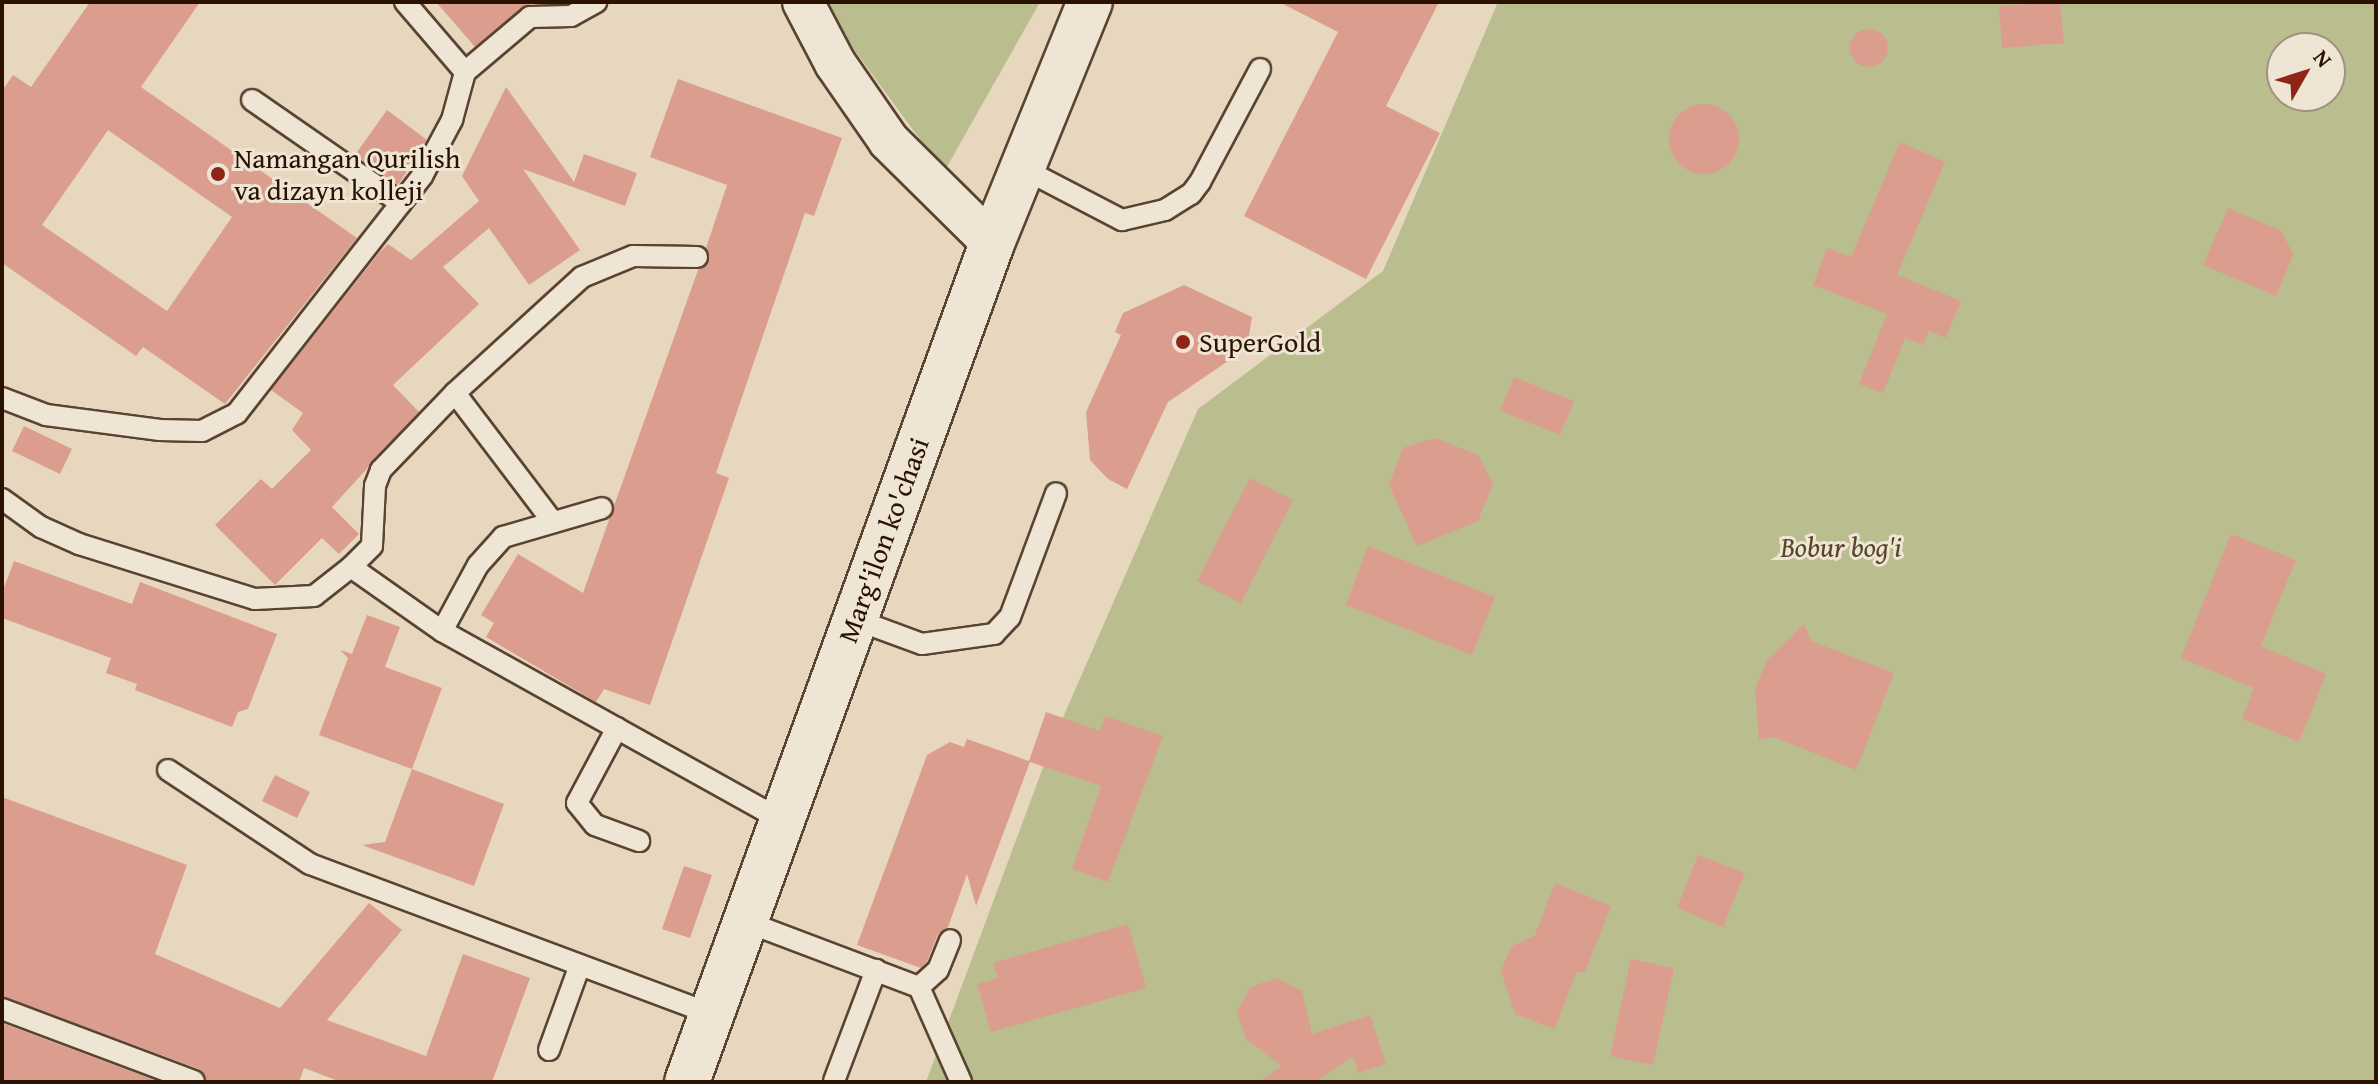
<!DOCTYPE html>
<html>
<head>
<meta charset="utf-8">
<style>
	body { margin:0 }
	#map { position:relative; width:2378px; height:1084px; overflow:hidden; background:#e7d7be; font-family:"Gentium Book Plus",serif }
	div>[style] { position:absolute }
	.green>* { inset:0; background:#babd8e }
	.building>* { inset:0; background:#db9e8e }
	.round { border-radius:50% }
	.roads { filter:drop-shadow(2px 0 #5a4330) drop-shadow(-2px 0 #5a4330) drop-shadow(0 2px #5a4330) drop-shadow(0 -2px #5a4330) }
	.service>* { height:20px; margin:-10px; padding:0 10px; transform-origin:10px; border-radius:10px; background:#efe5d5 }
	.minor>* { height:40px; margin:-20px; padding:0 20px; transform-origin:20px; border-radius:20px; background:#efe5d5 }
	.secondary>* { height:44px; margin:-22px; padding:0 22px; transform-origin:22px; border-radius:22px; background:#efe5d5 }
	.dots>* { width:22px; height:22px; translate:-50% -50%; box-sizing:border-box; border:4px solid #efe5d5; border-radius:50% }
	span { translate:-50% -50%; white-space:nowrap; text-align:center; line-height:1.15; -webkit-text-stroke:6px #efe5d5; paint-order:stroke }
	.poi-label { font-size:28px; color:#2b1200 }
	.left { translate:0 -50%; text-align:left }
	.street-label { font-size:28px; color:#2b1200 }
	.park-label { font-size:28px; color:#56452b; font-style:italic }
	.frame { position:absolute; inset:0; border:4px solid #2b1200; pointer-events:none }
	.north { position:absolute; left:2266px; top:32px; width:80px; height:80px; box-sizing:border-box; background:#efe5d5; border:2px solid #a19180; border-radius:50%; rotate:51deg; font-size:22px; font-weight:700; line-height:32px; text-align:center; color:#2b1200 }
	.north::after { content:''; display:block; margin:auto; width:28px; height:36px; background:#8f2418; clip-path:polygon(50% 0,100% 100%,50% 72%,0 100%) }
</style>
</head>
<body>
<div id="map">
	<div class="green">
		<i style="clip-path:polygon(819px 2px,1040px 2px,944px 172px)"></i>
		<i style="clip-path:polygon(evenodd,1498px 2px,2376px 2px,2376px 1082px,926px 1082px,1054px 738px,1198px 409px,1383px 271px,1498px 2px,2282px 48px,2330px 48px,2330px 96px,2282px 96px,2282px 48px)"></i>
	</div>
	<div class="building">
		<i style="clip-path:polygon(evenodd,90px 2px,200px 2px,141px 87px,357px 238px,225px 404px,143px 347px,136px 356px,2px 263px,2px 91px,13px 75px,31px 87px,90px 2px,108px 130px,232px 217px,167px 311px,42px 225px,108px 130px)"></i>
		<i style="clip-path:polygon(436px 2px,534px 2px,475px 47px)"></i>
		<i style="clip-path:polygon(1279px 2px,1439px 2px,1386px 106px,1440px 133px,1366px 279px,1244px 216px,1338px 32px)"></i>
		<i style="clip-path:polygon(2060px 2px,2064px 43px,2002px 48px,1999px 6px)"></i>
		<i class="round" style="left:1850px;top:29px;width:38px;height:38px"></i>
		<i style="clip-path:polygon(678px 79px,842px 138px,814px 216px,805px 213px,716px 473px,729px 478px,650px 705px,604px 689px,596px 702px,486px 637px,494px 623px,481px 615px,518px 554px,583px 593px,698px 270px,708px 263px,706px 248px,727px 185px,650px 157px)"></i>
		<i style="clip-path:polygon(506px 87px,574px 182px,584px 154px,637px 173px,625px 206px,523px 169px,580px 250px,529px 285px,489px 228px,443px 267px,479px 304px,393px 385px,419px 412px,332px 507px,359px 534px,339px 554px,322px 538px,275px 585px,215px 525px,261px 479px,272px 489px,311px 450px,292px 430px,303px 413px,271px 390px,379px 253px,388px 244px,411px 260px,479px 201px,462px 176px)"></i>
		<i class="round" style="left:1669px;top:104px;width:70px;height:70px"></i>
		<i style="clip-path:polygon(387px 110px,427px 140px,398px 185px,355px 155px)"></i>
		<i style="clip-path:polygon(1900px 142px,1945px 162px,1897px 275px,1961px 301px,1946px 338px,1929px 331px,1923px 345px,1905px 338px,1883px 393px,1859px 384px,1887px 314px,1813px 285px,1827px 248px,1851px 257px)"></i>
		<i style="clip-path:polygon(2228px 208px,2282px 231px,2293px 255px,2276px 296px,2203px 265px)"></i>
		<i style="clip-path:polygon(1184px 285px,1252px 317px,1247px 348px,1168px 402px,1127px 489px,1108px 479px,1090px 460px,1086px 412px,1121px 335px,1115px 332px,1123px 313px)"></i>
		<i style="clip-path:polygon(1514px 377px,1574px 401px,1560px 435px,1500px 411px)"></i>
		<i style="clip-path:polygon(24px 426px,72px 449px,60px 474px,12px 451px)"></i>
		<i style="clip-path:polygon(1435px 438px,1478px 455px,1493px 484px,1478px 521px,1417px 546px,1389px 485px,1403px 448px)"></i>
		<i style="clip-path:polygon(1250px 478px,1293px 500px,1241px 603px,1197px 581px)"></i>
		<i style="clip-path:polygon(2231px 534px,2296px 560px,2261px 646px,2326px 674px,2299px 742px,2242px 719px,2254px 688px,2181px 658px)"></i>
		<i style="clip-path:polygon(1368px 546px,1495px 597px,1472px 655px,1346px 605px)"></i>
		<i style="clip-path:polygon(14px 561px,132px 604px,140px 582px,277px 634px,248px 709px,238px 712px,232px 727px,135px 690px,137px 684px,106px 673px,111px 658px,2px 618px,2px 593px)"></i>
		<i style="clip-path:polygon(367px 615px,400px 627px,385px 667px,442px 688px,412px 769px,319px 735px,348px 658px,340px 650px,352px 654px)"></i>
		<i style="clip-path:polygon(1804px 624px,1811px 641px,1894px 673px,1856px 770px,1774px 737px,1759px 740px,1755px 689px,1767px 660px)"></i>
		<i style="clip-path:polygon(1046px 712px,1100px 731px,1105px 716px,1163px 736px,1108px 882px,1072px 869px,1101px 786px,1030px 762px,976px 906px,967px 874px,948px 927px,938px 934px,927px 962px,921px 968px,857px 945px,927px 755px,950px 742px,964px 747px,967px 739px,1029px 761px)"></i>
		<i style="clip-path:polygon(412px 769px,504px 804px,474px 886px,362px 845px,385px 842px)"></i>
		<i style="clip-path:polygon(275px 775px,310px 792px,297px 818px,262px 801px)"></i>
		<i style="clip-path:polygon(2px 797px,187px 865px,155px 954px,280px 1008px,369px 903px,402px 930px,327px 1020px,426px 1056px,463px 954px,530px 978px,492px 1082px,341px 1082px,304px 1068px,299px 1082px,207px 1082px,199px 1069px,2px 996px)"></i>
		<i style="clip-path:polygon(1698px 855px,1745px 873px,1723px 927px,1677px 908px)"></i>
		<i style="clip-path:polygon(684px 866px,712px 875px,690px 938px,662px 929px)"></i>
		<i style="clip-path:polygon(1555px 883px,1611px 906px,1585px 972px,1576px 973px,1555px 1029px,1515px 1014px,1501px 971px,1511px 947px,1535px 935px)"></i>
		<i style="clip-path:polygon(1128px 924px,1146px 988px,991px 1032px,977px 984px,998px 978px,993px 963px)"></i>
		<i style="clip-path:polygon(1631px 959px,1674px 968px,1653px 1065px,1610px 1056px)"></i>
		<i style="clip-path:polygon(1277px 978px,1302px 991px,1312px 1034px,1370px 1015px,1386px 1064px,1358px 1073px,1353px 1056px,1315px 1082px,1258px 1082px,1282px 1066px,1246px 1039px,1237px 1012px,1250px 987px)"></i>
		<i style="clip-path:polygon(2px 1023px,160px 1082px,2px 1082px)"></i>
	</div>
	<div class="roads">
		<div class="service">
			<i style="left:405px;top:2px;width:92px;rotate:49.4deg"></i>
			<i style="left:465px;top:72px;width:85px;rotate:-40.2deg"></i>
			<i style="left:530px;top:17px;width:41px;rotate:-1.4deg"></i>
			<i style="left:571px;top:16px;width:29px;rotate:-29deg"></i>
			<i style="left:252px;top:100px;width:181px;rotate:34.7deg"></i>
			<i style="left:1020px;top:167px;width:115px;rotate:27.5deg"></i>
			<i style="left:1122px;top:220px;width:44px;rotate:-13.1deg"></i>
			<i style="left:1165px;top:210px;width:31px;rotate:-32deg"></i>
			<i style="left:1191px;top:194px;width:15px;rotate:-53deg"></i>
			<i style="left:1200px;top:182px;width:128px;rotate:-62deg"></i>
			<i style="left:697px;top:257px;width:64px;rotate:-179.1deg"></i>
			<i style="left:633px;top:256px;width:55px;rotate:157.6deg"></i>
			<i style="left:582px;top:277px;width:172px;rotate:137.6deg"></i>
			<i style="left:455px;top:393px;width:107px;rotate:133.9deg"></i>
			<i style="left:381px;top:470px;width:17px;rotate:111deg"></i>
			<i style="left:375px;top:486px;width:60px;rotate:92.9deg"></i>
			<i style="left:372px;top:546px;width:30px;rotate:135deg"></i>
			<i style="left:351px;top:567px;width:111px;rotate:35.1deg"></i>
			<i style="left:442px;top:631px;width:387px;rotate:29.1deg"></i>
			<i style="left:455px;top:393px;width:162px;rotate:52.8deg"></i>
			<i style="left:2px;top:398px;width:47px;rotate:21.1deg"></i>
			<i style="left:46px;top:415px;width:115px;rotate:7.5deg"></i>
			<i style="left:160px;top:430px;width:42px;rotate:1.4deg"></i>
			<i style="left:202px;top:431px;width:39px;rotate:-27deg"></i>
			<i style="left:237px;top:413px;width:301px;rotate:-52deg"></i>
			<i style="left:422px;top:176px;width:64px;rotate:-61.8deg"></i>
			<i style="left:452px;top:120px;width:50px;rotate:-74.8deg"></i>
			<i style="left:2px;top:499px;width:48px;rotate:35.7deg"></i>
			<i style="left:41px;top:527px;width:42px;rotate:24.1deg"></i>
			<i style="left:79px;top:544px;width:184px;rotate:17.4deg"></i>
			<i style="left:255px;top:599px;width:59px;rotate:-2.9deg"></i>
			<i style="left:314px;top:596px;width:47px;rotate:-38.1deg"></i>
			<i style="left:854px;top:619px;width:72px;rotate:20.2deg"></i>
			<i style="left:922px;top:644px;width:73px;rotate:-7.9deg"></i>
			<i style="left:994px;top:634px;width:23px;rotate:-47deg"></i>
			<i style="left:1010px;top:617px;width:132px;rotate:-69.6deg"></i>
			<i style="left:442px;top:631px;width:75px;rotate:-61.4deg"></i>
			<i style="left:478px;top:565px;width:38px;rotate:-48deg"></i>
			<i style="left:503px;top:537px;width:103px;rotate:-16.3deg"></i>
			<i style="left:617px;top:728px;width:85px;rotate:118.1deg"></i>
			<i style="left:577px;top:803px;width:28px;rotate:51deg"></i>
			<i style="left:595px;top:825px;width:47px;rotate:20deg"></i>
			<i style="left:168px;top:770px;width:170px;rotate:33.5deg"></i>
			<i style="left:310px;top:864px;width:428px;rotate:20.5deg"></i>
			<i style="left:744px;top:921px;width:187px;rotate:20.7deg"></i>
			<i style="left:919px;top:987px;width:104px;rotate:66.1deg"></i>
			<i style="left:919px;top:987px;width:25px;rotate:-42deg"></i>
			<i style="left:938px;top:970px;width:32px;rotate:-68deg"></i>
			<i style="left:2px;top:1009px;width:205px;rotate:20.6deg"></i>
			<i style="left:549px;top:1050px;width:90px;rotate:-70deg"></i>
			<i style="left:834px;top:1081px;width:119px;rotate:-69.3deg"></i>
		</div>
		<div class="minor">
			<i style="left:803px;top:2px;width:69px;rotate:62.3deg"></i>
			<i style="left:835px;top:63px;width:95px;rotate:55.3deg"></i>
			<i style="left:889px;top:141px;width:145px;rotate:44.7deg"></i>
		</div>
		<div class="secondary">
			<i style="left:687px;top:1082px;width:893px;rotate:-70.02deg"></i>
			<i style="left:992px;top:243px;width:260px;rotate:-67.9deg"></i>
		</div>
	</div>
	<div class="dots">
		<i style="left:218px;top:174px;background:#8f2418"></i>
		<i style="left:1183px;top:342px;background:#8f2418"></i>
	</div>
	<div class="poi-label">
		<span class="left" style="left:234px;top:174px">Namangan Qurilish<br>va dizayn kolleji</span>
		<span class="left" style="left:1199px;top:342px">SuperGold</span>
	</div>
	<div class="street-label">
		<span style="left:883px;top:540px;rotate:-70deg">Marg'ilon ko'chasi</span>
	</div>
	<div class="park-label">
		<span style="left:1841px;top:547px">Bobur bog'i</span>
	</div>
	<div class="frame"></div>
	<div class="north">N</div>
</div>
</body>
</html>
